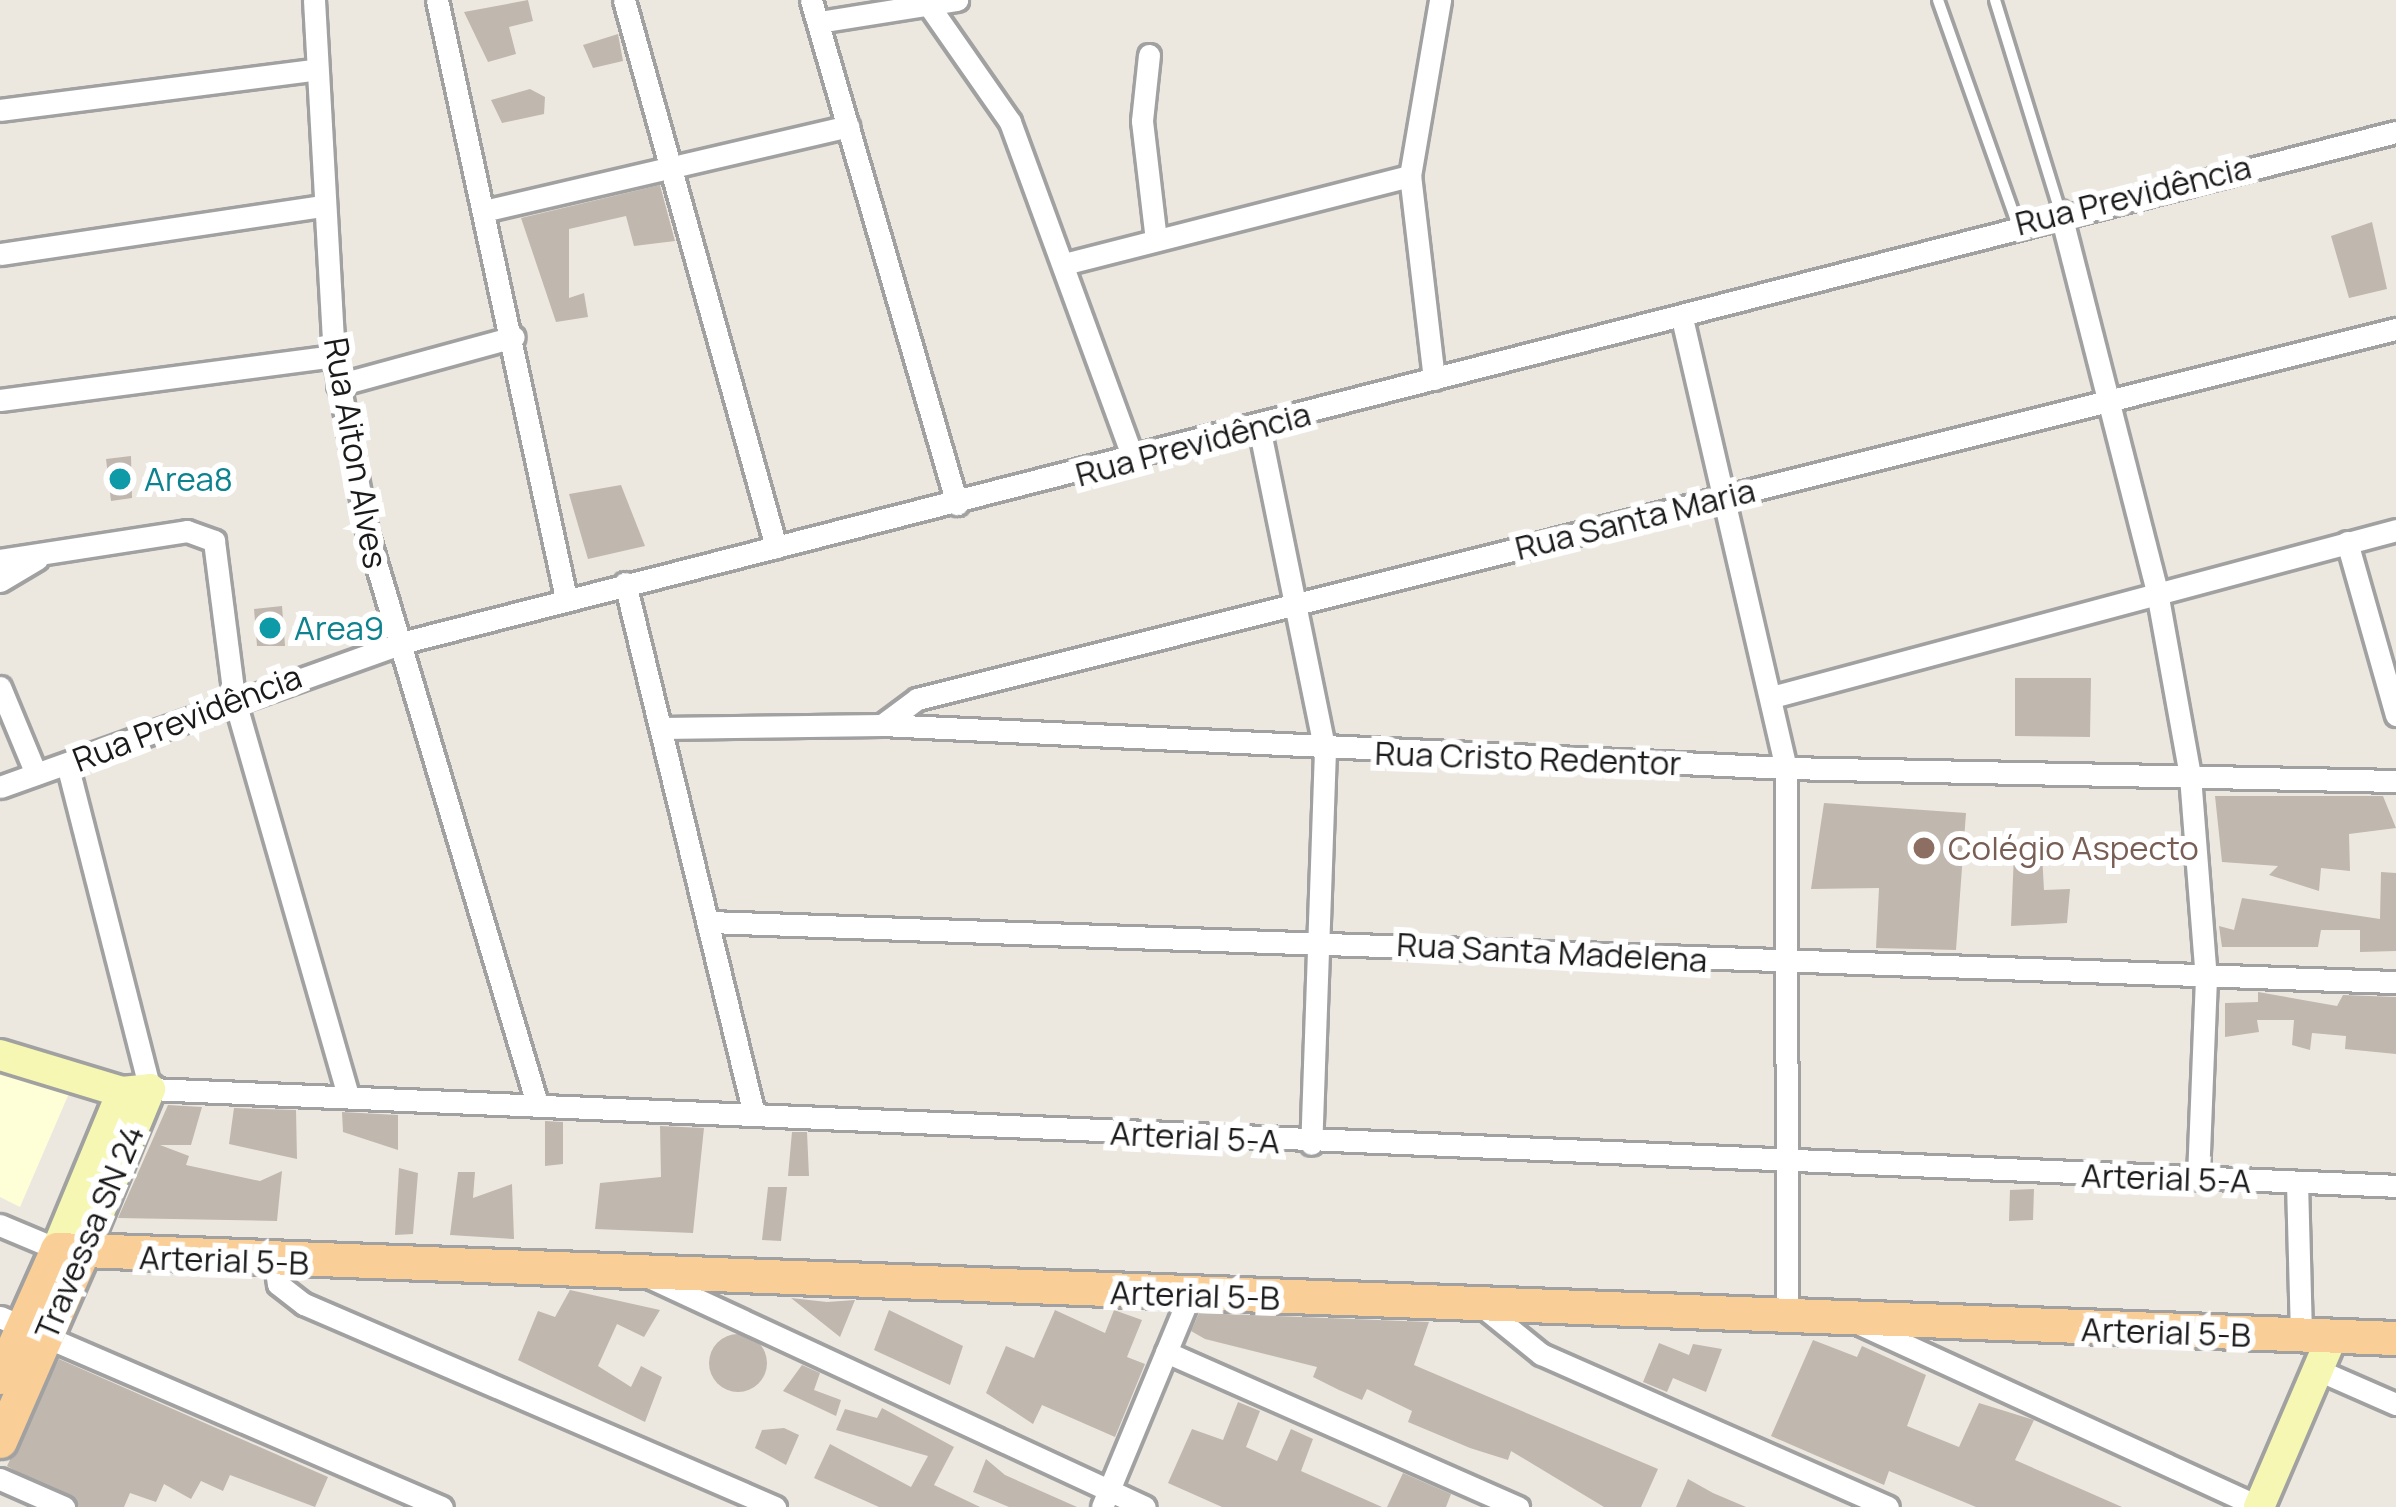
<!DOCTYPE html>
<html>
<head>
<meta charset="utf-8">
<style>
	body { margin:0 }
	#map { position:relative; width:2396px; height:1507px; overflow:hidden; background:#ece8e0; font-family:Manrope,sans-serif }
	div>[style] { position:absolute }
	.education>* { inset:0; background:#fefed7 }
	.building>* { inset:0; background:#c0b7af }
	.round { border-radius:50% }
	.roads { filter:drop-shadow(3px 0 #a1a1a1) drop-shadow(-3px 0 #a1a1a1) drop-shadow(0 3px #a1a1a1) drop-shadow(0 -3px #a1a1a1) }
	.lane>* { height:10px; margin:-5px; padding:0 5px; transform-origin:5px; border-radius:5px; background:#fff }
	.street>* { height:21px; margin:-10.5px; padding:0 10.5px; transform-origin:10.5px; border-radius:10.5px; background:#fff }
	.secondary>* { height:30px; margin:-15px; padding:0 15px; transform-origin:15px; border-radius:15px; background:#f5f7b2 }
	.primary>* { height:33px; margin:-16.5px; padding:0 16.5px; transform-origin:16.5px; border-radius:16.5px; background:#face97 }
	.dots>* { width:33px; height:33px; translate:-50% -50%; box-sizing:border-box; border:6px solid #fff; border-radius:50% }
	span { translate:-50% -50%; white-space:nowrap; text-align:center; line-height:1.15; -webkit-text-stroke:12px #fff; paint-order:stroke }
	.street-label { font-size:33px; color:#1a1a1a }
	.culture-label { font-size:33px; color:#0d838f }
	.left { translate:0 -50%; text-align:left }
	.education-label { font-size:33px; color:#785e54 }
</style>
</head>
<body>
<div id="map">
	<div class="education">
		<i style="clip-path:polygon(0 1066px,70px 1091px,20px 1207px,0 1197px)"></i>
	</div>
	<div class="building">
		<i style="clip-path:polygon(528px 0,533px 21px,509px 27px,516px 54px,488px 62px,464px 12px)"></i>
		<i style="clip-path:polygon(618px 34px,623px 61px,593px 68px,583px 45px)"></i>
		<i style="clip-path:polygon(530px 89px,545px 97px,544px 114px,502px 123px,491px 100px)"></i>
		<i style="clip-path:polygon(660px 185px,675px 241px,634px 246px,626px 216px,569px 229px,569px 298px,584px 293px,588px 317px,556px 322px,521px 218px)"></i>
		<i style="clip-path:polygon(2372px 222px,2387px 289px,2349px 298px,2331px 236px)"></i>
		<i style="clip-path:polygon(131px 456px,132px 498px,111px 501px,106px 459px)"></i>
		<i style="clip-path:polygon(621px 485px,645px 546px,588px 559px,569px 494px)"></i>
		<i style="clip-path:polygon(282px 606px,285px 646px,257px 646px,254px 609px)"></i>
		<i style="clip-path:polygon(2015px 678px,2091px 678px,2090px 737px,2015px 736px)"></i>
		<i style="clip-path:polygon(2215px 796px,2383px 796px,2396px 828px,2349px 834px,2350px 871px,2321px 868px,2319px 891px,2269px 875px,2278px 866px,2222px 862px)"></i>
		<i style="clip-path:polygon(1824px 803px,1966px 813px,1956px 950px,1876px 948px,1879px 888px,1811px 889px)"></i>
		<i style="clip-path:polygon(2014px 853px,2042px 854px,2044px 890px,2070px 889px,2067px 923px,2011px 926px)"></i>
		<i style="clip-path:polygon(2381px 872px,2396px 873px,2396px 951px,2360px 952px,2360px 930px,2321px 930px,2318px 947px,2222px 947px,2219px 926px,2234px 930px,2242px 898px,2380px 919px)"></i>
		<i style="clip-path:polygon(2258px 992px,2337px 1006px,2343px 995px,2396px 997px,2396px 1054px,2345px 1049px,2346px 1036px,2312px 1033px,2310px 1050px,2292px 1045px,2294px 1020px,2257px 1020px,2259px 1032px,2225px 1037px,2225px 1003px,2258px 1002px)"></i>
		<i style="clip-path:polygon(168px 1105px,202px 1107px,191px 1145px,160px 1145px,189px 1156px,186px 1165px,260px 1181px,282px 1171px,277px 1221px,118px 1218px)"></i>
		<i style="clip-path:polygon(234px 1108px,296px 1110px,297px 1159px,229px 1144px)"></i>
		<i style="clip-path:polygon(342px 1112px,398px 1115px,398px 1150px,343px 1132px)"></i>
		<i style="clip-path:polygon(545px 1121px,563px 1122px,563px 1164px,545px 1166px)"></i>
		<i style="clip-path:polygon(660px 1126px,704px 1128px,693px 1233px,595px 1229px,600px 1183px,661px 1177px)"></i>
		<i style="clip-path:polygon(792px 1132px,807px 1132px,809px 1176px,788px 1176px)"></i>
		<i style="clip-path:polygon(399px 1168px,418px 1173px,413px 1234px,395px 1235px)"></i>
		<i style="clip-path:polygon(458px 1172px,475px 1172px,473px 1198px,512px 1184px,514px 1239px,450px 1235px)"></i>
		<i style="clip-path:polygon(768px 1187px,787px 1187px,781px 1241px,762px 1240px)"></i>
		<i style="clip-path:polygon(2034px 1189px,2033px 1220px,2009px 1221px,2010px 1190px)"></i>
		<i style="clip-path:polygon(570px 1290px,660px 1310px,644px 1337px,617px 1324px,598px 1366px,631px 1387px,641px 1366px,662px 1377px,645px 1422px,518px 1360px,538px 1311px,555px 1317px)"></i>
		<i style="clip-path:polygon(791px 1298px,827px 1302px,855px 1300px,840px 1337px)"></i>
		<i style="clip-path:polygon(889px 1310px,963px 1346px,950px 1385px,874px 1350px)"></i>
		<i style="clip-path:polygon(1055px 1310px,1105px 1333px,1114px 1310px,1142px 1320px,1127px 1357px,1145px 1364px,1115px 1437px,1042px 1405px,1033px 1424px,986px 1393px,1006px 1346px,1034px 1358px)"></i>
		<i style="clip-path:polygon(1199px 1313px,1429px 1322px,1414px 1365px,1658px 1469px,1641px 1507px,1604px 1507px,1511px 1451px,1508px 1460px,1470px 1448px,1408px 1422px,1412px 1411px,1367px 1389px,1362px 1400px,1339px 1390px,1313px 1377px,1317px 1367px,1205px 1339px,1191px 1331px)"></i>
		<i class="round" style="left:709px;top:1334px;width:58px;height:58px"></i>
		<i style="clip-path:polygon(1813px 1340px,1857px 1357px,1862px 1346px,1926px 1375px,1907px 1426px,1959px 1447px,1979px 1403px,2034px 1420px,2015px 1460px,2122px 1507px,1976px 1507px,1889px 1471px,1884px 1485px,1771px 1436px)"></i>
		<i style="clip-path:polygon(1659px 1343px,1689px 1355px,1693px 1344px,1722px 1349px,1706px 1392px,1673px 1378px,1667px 1392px,1643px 1382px)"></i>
		<i style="clip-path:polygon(59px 1359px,328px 1477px,315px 1507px,230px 1475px,223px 1491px,201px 1481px,191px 1499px,164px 1484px,156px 1502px,130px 1493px,124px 1507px,79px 1507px,7px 1466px)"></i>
		<i style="clip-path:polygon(802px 1365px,820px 1373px,814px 1390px,841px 1400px,836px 1416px,783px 1391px)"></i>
		<i style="clip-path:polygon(1238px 1402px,1260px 1411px,1246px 1447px,1277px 1461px,1291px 1429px,1313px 1439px,1301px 1471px,1382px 1507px,1222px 1507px,1168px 1483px,1192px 1429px,1223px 1440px)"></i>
		<i style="clip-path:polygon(882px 1408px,954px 1447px,934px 1485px,980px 1507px,879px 1507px,814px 1478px,830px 1444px,911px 1487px,928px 1456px,836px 1430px,845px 1409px,877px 1418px)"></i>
		<i style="clip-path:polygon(784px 1428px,799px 1435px,786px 1465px,755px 1448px,762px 1430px)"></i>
		<i style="clip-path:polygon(986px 1459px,1005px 1475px,1077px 1507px,1009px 1507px,973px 1492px)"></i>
		<i style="clip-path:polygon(1403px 1473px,1451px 1494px,1446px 1507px,1387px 1507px)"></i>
		<i style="clip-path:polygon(1688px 1479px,1713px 1493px,1746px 1507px,1676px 1507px)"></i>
	</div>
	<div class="roads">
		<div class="lane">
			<i style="left:1938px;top:0;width:237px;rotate:70.5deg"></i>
			<i style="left:1995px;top:0;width:221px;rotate:72.9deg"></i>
		</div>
		<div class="street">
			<i style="left:314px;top:0;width:357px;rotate:86.8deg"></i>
			<i style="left:334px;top:356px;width:183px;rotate:79.3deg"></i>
			<i style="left:368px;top:536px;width:585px;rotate:73.42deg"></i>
			<i style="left:437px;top:0;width:612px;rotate:77.83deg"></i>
			<i style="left:624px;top:0;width:568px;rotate:74.47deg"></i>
			<i style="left:811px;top:0;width:525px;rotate:73.84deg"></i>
			<i style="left:925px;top:0;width:149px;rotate:55.1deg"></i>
			<i style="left:1010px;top:122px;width:361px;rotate:69.9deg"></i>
			<i style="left:819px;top:22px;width:140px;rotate:-9.1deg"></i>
			<i style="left:1149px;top:55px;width:66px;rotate:96.1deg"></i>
			<i style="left:1142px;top:121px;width:120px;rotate:83.3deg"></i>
			<i style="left:0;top:110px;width:317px;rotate:-7.3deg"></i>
			<i style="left:488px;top:210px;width:370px;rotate:-13.1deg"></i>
			<i style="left:2060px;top:211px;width:393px;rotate:75.7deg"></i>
			<i style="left:2157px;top:592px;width:187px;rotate:79.8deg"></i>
			<i style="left:2190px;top:776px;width:203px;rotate:85.5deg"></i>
			<i style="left:2206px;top:978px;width:201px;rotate:92.3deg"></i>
			<i style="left:0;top:254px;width:326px;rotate:-8.5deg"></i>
			<i style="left:1064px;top:264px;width:357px;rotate:-14.3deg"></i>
			<i style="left:1682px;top:318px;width:462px;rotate:77deg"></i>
			<i style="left:1786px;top:768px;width:552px;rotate:89.9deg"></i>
			<i style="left:1434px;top:379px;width:204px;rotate:-96.7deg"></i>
			<i style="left:1410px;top:176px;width:179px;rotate:-80.3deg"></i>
			<i style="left:338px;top:385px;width:182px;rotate:-15.3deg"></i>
			<i style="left:0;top:400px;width:337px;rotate:-7.5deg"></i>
			<i style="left:1259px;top:427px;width:330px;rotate:78.5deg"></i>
			<i style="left:1325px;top:750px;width:394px;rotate:92deg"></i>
			<i style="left:2347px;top:542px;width:180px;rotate:74.2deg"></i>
			<i style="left:0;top:560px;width:189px;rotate:-8.8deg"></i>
			<i style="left:187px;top:531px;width:29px;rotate:20deg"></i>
			<i style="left:214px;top:541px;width:158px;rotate:82.7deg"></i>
			<i style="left:234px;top:698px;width:410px;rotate:74deg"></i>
			<i style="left:0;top:581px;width:43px;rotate:-30.7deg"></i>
			<i style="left:625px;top:583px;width:542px;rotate:76.35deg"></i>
			<i style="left:0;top:687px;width:94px;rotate:67.5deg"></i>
			<i style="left:1772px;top:697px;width:646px;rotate:-14.98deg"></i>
			<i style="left:882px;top:725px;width:44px;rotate:-36.6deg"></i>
			<i style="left:917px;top:699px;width:1525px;rotate:-14.05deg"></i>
			<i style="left:661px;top:728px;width:221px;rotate:-0.8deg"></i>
			<i style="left:882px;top:725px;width:905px;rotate:2.72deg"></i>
			<i style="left:1786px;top:768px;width:610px;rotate:1.22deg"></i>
			<i style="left:67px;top:764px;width:335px;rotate:75.7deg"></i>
			<i style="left:150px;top:1089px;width:2248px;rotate:2.47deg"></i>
			<i style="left:0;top:787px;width:430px;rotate:-19.7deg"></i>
			<i style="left:405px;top:642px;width:2055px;rotate:-14.37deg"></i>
			<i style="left:709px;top:922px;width:1688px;rotate:2.04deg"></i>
			<i style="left:2297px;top:1182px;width:154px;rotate:88.5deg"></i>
			<i style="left:0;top:1225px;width:62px;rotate:22.8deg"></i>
			<i style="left:275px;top:1263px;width:21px;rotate:82deg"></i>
			<i style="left:278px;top:1284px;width:33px;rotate:38deg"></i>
			<i style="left:304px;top:1304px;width:513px;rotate:23.32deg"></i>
			<i style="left:651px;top:1278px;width:544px;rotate:24.87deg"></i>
			<i style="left:1483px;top:1307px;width:75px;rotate:39deg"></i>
			<i style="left:1541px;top:1354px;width:379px;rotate:23.8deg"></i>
			<i style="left:0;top:1317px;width:481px;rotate:23.3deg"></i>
			<i style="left:1862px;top:1325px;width:438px;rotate:24.6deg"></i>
			<i style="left:1166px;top:1352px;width:385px;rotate:23.8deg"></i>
			<i style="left:2318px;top:1370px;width:85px;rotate:23.6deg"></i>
			<i style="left:0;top:1479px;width:70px;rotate:23.6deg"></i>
			<i style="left:1102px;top:1507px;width:230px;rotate:-67.5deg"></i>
		</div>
		<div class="secondary">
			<i style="left:0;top:1055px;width:127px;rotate:16.9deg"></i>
			<i style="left:122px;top:1092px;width:28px;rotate:-6deg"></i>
			<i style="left:150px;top:1089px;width:181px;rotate:112.4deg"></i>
			<i style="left:57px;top:1249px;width:170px;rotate:-67.5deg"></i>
			<i style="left:2259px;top:1507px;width:185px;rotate:-66.8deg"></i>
		</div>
		<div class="primary">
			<i style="left:0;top:1377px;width:140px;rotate:-66deg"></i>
			<i style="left:57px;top:1249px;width:2341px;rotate:2.18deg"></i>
			<i style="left:0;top:1441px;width:202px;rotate:-66.4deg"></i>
		</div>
	</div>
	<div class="dots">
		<i style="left:120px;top:479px;background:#0f9aa8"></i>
		<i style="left:270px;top:628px;background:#0f9aa8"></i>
		<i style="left:1924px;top:848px;background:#8d6e63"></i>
	</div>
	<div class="street-label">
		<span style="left:2133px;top:195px;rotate:-14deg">Rua Previdência</span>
		<span style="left:1193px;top:444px;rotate:-15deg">Rua Previdência</span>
		<span style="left:356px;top:453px;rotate:80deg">Rua Aiton Alves</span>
		<span style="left:1635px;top:519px;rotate:-14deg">Rua Santa Maria</span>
		<span style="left:187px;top:718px;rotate:-21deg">Rua Previdência</span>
		<span style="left:1528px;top:758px;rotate:2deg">Rua Cristo Redentor</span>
		<span style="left:1552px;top:952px;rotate:3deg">Rua Santa Madelena</span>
		<span style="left:1195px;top:1137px;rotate:3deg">Arterial 5-A</span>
		<span style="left:2166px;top:1178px;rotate:2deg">Arterial 5-A</span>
		<span style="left:89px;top:1232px;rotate:-67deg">Travessa SN 24</span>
		<span style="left:224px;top:1260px;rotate:2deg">Arterial 5-B</span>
		<span style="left:1195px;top:1295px;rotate:2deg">Arterial 5-B</span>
		<span style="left:2166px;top:1332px;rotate:2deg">Arterial 5-B</span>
	</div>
	<div class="culture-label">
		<span class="left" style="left:144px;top:479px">Area8</span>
		<span class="left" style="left:294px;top:628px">Area9</span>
	</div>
	<div class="education-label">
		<span class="left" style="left:1948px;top:848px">Colégio Aspecto</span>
	</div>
</div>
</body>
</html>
